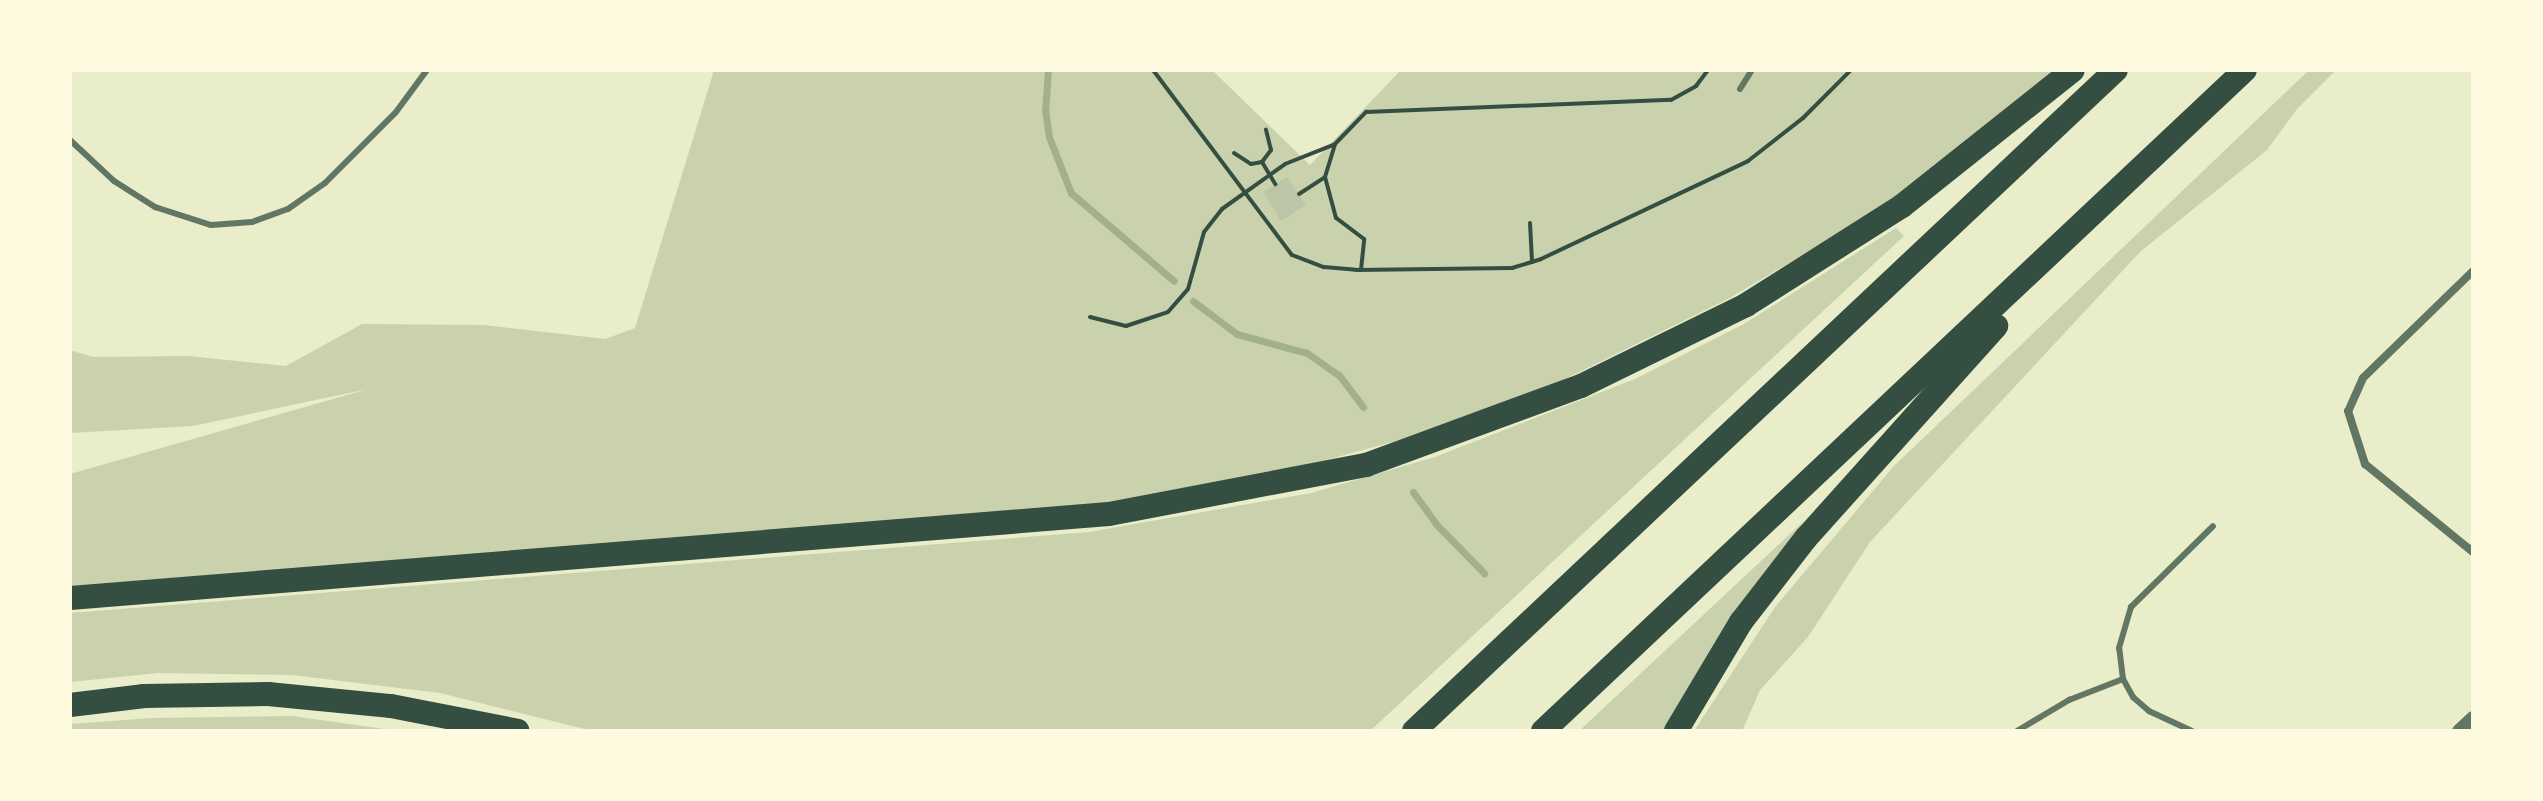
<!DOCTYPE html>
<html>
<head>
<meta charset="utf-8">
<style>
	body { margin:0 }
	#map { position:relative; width:2543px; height:801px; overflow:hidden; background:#e9edc9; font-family:"Space Grotesk",sans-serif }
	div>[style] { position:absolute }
	.green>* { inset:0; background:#cad2ad }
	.stream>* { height:7px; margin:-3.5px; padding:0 3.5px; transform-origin:3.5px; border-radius:3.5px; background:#a3b18a }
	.building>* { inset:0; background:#bcc5a7 }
	.path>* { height:4px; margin:-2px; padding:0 2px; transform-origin:2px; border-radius:2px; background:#344e41 }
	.service>* { height:6px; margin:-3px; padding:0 3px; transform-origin:3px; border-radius:3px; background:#617663 }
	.minor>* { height:8px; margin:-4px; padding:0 4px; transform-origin:4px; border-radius:4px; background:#617663 }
	.tertiary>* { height:14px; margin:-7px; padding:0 7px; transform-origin:7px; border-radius:7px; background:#617663 }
	.motorway>* { height:24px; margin:-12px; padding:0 12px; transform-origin:12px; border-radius:12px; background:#344e41 }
	span { translate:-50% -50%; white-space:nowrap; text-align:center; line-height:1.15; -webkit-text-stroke:6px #fefae0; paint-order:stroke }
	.frame { position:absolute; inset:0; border:72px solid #fefae0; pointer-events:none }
</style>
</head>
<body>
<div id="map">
	<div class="green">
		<i style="clip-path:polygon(714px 70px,1212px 70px,1310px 165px,1401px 70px,2058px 70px,1881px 208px,1730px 298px,1557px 383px,1396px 441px,1319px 462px,1085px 507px,70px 586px,70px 474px,368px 389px,193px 426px,70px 433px,70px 350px,93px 357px,188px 356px,286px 366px,362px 324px,483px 325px,605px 339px,635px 328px)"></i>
		<i style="clip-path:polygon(2309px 70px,2336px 70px,2297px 109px,2267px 150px,2141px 251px,1870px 542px,1808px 637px,1760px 690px,1742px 731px,1694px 731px,1775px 607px,1894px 466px)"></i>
		<i style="clip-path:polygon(1896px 228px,1904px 236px,1370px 731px,593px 731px,440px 693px,292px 675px,158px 673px,70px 682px,70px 613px,1089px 532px,1311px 493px,1435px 457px,1635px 379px,1744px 324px)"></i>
		<i style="clip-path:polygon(1805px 520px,1718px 638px,1664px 731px,1579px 731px)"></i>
		<i style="clip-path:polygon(292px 716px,399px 731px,70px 731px,70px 724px,152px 718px)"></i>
	</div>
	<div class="stream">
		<i style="left:1048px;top:70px;width:39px;rotate:94deg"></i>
		<i style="left:1045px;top:109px;width:28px;rotate:82deg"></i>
		<i style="left:1049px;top:137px;width:60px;rotate:68.6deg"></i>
		<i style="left:1071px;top:193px;width:135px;rotate:40.5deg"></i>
		<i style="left:1193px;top:301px;width:55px;rotate:36.9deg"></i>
		<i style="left:1237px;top:334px;width:73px;rotate:15.2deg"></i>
		<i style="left:1307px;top:353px;width:39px;rotate:35deg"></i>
		<i style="left:1339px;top:375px;width:40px;rotate:53deg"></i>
		<i style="left:1413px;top:492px;width:39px;rotate:54deg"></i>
		<i style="left:1436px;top:524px;width:69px;rotate:45.6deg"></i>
	</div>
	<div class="building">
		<i style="clip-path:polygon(1287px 177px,1306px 205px,1281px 221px,1263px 192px)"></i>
	</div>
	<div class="path">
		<i style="left:1153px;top:70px;width:231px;rotate:53.1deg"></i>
		<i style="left:1292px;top:255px;width:34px;rotate:21deg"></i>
		<i style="left:1324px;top:267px;width:32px;rotate:5deg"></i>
		<i style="left:1356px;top:270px;width:156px;rotate:-0.7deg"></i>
		<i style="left:1512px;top:268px;width:30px;rotate:-17deg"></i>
		<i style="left:1541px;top:259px;width:229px;rotate:-25.3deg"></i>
		<i style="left:1748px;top:161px;width:70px;rotate:-38deg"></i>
		<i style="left:1803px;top:118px;width:68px;rotate:-45deg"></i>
		<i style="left:1234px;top:153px;width:20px;rotate:33deg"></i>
		<i style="left:1251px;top:164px;width:11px;rotate:-10deg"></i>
		<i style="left:1262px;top:162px;width:15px;rotate:-53deg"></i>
		<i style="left:1271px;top:150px;width:21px;rotate:-104deg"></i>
		<i style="left:1262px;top:162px;width:26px;rotate:59deg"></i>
		<i style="left:1299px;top:194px;width:31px;rotate:-33deg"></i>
		<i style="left:1530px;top:223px;width:39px;rotate:87deg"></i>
		<i style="left:1361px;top:270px;width:31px;rotate:-84deg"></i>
		<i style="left:1364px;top:239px;width:35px;rotate:-143deg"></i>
		<i style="left:1336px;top:218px;width:42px;rotate:-105deg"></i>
		<i style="left:1325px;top:177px;width:34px;rotate:-73deg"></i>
		<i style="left:1335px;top:144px;width:45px;rotate:-45.9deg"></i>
		<i style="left:1366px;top:112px;width:305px;rotate:-2.3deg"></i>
		<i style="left:1671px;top:100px;width:29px;rotate:-29deg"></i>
		<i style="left:1696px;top:86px;width:20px;rotate:-53deg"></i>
		<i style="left:1090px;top:317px;width:37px;rotate:14deg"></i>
		<i style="left:1126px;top:326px;width:44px;rotate:-18.4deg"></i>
		<i style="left:1168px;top:312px;width:30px;rotate:-49deg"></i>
		<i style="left:1188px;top:289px;width:59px;rotate:-74.3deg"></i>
		<i style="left:1204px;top:232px;width:29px;rotate:-52deg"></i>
		<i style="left:1222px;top:209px;width:77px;rotate:-35.5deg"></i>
		<i style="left:1285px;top:164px;width:52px;rotate:-21.6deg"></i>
	</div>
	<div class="service">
		<i style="left:1740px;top:89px;width:22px;rotate:-58deg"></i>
		<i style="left:70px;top:140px;width:60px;rotate:43deg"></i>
		<i style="left:114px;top:181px;width:49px;rotate:32.4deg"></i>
		<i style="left:155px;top:207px;width:59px;rotate:17.8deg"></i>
		<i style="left:211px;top:225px;width:41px;rotate:-4.2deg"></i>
		<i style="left:252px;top:222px;width:38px;rotate:-20deg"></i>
		<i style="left:288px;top:209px;width:45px;rotate:-35.1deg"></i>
		<i style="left:325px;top:183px;width:100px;rotate:-45deg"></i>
		<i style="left:396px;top:112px;width:52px;rotate:-53.6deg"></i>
		<i style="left:2017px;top:731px;width:61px;rotate:-30.8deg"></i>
		<i style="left:2069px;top:700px;width:58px;rotate:-21.3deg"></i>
		<i style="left:2192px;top:731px;width:47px;rotate:-155.1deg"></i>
		<i style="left:2149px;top:711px;width:21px;rotate:-139deg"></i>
		<i style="left:2133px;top:697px;width:21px;rotate:-119deg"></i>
		<i style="left:2123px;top:679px;width:31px;rotate:-97deg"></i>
		<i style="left:2119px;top:648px;width:43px;rotate:-73.7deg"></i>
		<i style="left:2131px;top:607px;width:115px;rotate:-44.6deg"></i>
	</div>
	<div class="minor">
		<i style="left:2473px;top:271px;width:153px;rotate:135.8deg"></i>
		<i style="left:2363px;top:378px;width:36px;rotate:114deg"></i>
		<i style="left:2348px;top:411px;width:56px;rotate:72.2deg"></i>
		<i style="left:2365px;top:464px;width:139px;rotate:39.2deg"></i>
	</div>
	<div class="tertiary">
		<i style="left:2459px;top:731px;width:19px;rotate:-43deg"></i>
	</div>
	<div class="motorway">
		<i style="left:70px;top:598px;width:1042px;rotate:-4.62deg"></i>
		<i style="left:1109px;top:514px;width:262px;rotate:-10.8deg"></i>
		<i style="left:1366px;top:465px;width:229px;rotate:-20.2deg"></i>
		<i style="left:1581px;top:386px;width:184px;rotate:-26.1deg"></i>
		<i style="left:1746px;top:305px;width:185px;rotate:-32.4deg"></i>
		<i style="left:1902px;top:206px;width:218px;rotate:-38.5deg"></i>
		<i style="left:70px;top:705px;width:75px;rotate:-6.9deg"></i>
		<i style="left:144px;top:696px;width:124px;rotate:-0.9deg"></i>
		<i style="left:268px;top:694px;width:124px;rotate:5.6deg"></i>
		<i style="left:391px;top:706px;width:129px;rotate:11.1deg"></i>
		<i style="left:1414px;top:731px;width:964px;rotate:-43.28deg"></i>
		<i style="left:1543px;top:731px;width:964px;rotate:-43.28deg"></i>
		<i style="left:1676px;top:731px;width:127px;rotate:-59.2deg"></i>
		<i style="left:1741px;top:622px;width:106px;rotate:-52.3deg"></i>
		<i style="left:1806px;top:538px;width:285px;rotate:-48.1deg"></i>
	</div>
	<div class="frame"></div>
</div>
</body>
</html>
